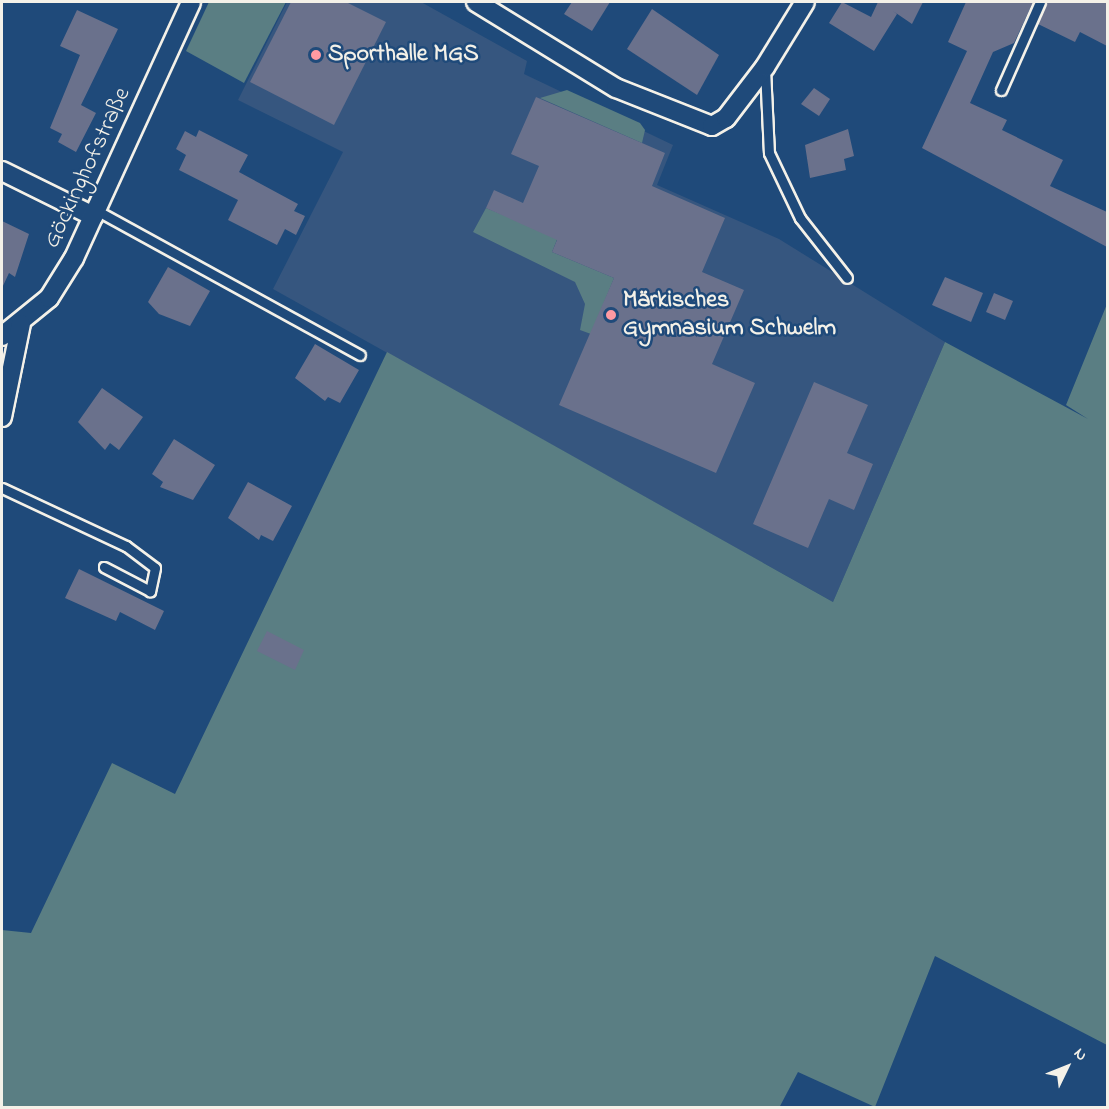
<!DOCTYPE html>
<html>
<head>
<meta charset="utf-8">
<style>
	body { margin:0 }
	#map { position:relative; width:1109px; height:1109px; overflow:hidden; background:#1f4a7a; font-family:"Indie Flower",sans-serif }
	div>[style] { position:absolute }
	.built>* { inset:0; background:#36567f }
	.green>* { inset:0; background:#5a7e83 }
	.building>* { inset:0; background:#6a718c }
	.roads { filter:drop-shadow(2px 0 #f4f1e8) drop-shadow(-2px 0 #f4f1e8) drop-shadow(0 2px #f4f1e8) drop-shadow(0 -2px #f4f1e8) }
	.service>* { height:9px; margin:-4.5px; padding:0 4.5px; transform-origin:4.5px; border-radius:4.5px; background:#1f4a7a }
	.minor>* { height:18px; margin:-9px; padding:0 9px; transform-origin:9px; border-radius:9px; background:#1f4a7a }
	.dots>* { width:16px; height:16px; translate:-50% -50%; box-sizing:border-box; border:3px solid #1f4a7a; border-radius:50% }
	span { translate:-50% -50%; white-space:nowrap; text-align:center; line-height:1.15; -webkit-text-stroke:5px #1f4a7a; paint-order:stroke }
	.poi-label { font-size:24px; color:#f4f1e8; font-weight:700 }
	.left { translate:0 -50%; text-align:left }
	.street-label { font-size:24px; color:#f4f1e8 }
	.frame { position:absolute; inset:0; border:3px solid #f4f1e8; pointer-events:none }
	.north { position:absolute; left:1037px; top:1037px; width:60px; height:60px; -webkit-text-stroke:4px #1f4a7a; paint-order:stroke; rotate:47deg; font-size:16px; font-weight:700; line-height:24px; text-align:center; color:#f4f1e8 }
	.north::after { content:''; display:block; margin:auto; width:21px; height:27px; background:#f4f1e8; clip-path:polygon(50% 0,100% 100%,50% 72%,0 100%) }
</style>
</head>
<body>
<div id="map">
	<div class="built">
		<i style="clip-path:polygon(287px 2px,421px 2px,527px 61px,524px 74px,673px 145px,657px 185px,779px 239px,945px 342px,833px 602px,273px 289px,343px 152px,238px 100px)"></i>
	</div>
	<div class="green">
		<i style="clip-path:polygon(209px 2px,286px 2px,244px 83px,186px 51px)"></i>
		<i style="clip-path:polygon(567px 90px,640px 123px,645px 130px,642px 143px,540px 98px)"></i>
		<i style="clip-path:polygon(486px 208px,558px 237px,552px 252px,614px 278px,591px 334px,580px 330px,585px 304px,575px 282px,473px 232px)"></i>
		<i style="clip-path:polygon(1107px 304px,1107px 1045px,935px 956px,875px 1107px,798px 1072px,779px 1108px,2px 1107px,2px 930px,31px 933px,112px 763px,175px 794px,387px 352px,833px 602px,945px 342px,1088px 419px,1066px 405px)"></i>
	</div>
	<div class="building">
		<i style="clip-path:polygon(291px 2px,346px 2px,386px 22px,334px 125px,250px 82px)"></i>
		<i style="clip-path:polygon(572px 2px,610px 2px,592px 31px,564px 14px)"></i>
		<i style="clip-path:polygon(842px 2px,871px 17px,878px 2px,923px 2px,912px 24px,893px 11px,897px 14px,874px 51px,829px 23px)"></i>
		<i style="clip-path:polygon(966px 2px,1033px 2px,1014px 43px,993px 52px,970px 103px,1007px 120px,1002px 130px,1063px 160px,1050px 186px,1107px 212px,1107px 247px,922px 148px,967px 51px,948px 42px)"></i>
		<i style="clip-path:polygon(1047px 2px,1107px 2px,1107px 46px,1080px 32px,1075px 42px,1038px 24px)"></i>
		<i style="clip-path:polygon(652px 9px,719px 55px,697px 95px,627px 49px)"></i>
		<i style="clip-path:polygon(77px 10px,118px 29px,81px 105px,96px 113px,76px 152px,58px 142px,62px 134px,50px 128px,80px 55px,60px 46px)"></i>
		<i style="clip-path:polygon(814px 88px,830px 99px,819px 116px,801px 104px)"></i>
		<i style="clip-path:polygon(536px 97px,665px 153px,652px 186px,725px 218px,702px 272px,744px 290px,712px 364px,755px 383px,716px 473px,559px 405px,614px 278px,552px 252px,557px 240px,486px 208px,494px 190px,523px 203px,539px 166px,511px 154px)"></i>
		<i style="clip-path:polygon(848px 129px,854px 156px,844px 159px,846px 170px,810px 178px,805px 145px)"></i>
		<i style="clip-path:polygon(199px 130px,248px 155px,239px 172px,298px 204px,294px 211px,305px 216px,296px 235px,285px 229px,277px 245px,228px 220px,238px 200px,179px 170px,186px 155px,176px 149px,185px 131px,196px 137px)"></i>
		<i style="clip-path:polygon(2px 221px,29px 234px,15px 277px,9px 273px,2px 288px)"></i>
		<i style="clip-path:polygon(168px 267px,210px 291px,190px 326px,159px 314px,148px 302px)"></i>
		<i style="clip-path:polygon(945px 277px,983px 293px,971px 322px,932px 305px)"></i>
		<i style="clip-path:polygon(994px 293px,1013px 301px,1005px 320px,986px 312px)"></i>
		<i style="clip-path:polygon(315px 344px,359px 370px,340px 403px,328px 397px,325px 401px,295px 378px)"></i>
		<i style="clip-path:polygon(814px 382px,868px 405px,847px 453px,873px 464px,854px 510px,829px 499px,808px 548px,753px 524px)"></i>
		<i style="clip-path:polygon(102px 388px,143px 417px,119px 450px,110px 443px,105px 450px,78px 422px)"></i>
		<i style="clip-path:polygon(174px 439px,215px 465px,193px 500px,160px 487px,163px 482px,152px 474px)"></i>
		<i style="clip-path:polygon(248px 482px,292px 506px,273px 541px,261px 535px,259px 540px,228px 518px)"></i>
		<i style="clip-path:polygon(79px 569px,164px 611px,155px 630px,120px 612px,116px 621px,65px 598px)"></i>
		<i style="clip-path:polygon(267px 631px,304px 650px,295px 670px,257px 651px)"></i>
	</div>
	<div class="roads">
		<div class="service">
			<i style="left:765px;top:69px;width:84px;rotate:87.3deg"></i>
			<i style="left:769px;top:153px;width:72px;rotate:64.5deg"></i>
			<i style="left:800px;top:218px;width:76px;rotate:51.9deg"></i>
			<i style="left:1001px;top:90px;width:96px;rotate:-66.1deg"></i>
			<i style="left:96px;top:210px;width:301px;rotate:28.8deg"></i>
			<i style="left:2px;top:488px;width:137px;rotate:25.1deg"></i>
			<i style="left:126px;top:546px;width:36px;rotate:37deg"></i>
			<i style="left:155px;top:568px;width:24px;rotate:102deg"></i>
			<i style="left:150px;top:591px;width:52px;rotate:-152.4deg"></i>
		</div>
		<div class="minor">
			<i style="left:476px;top:2px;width:164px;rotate:31.6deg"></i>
			<i style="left:616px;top:88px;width:103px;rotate:21.6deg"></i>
			<i style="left:712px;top:126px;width:16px;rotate:-30deg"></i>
			<i style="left:726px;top:118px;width:64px;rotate:-52.6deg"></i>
			<i style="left:765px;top:67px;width:76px;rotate:-58.4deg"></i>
			<i style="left:2px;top:171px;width:102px;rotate:26.3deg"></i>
			<i style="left:2px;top:336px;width:60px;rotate:-39deg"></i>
			<i style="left:49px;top:298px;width:47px;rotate:-58deg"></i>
			<i style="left:74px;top:258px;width:281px;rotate:-65.4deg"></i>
			<i style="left:2px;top:417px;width:95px;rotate:-78.5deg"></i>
		</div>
	</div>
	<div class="dots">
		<i style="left:316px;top:55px;background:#ff9aa2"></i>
		<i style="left:611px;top:315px;background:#ff9aa2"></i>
	</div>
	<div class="poi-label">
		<span class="left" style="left:328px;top:55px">Sporthalle MGS</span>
		<span class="left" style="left:623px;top:315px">Märkisches<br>Gymnasium Schwelm</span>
	</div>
	<div class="street-label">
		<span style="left:88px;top:168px;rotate:-65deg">Göckinghofstraße</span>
	</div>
	<div class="frame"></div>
	<div class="north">N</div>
</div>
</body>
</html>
